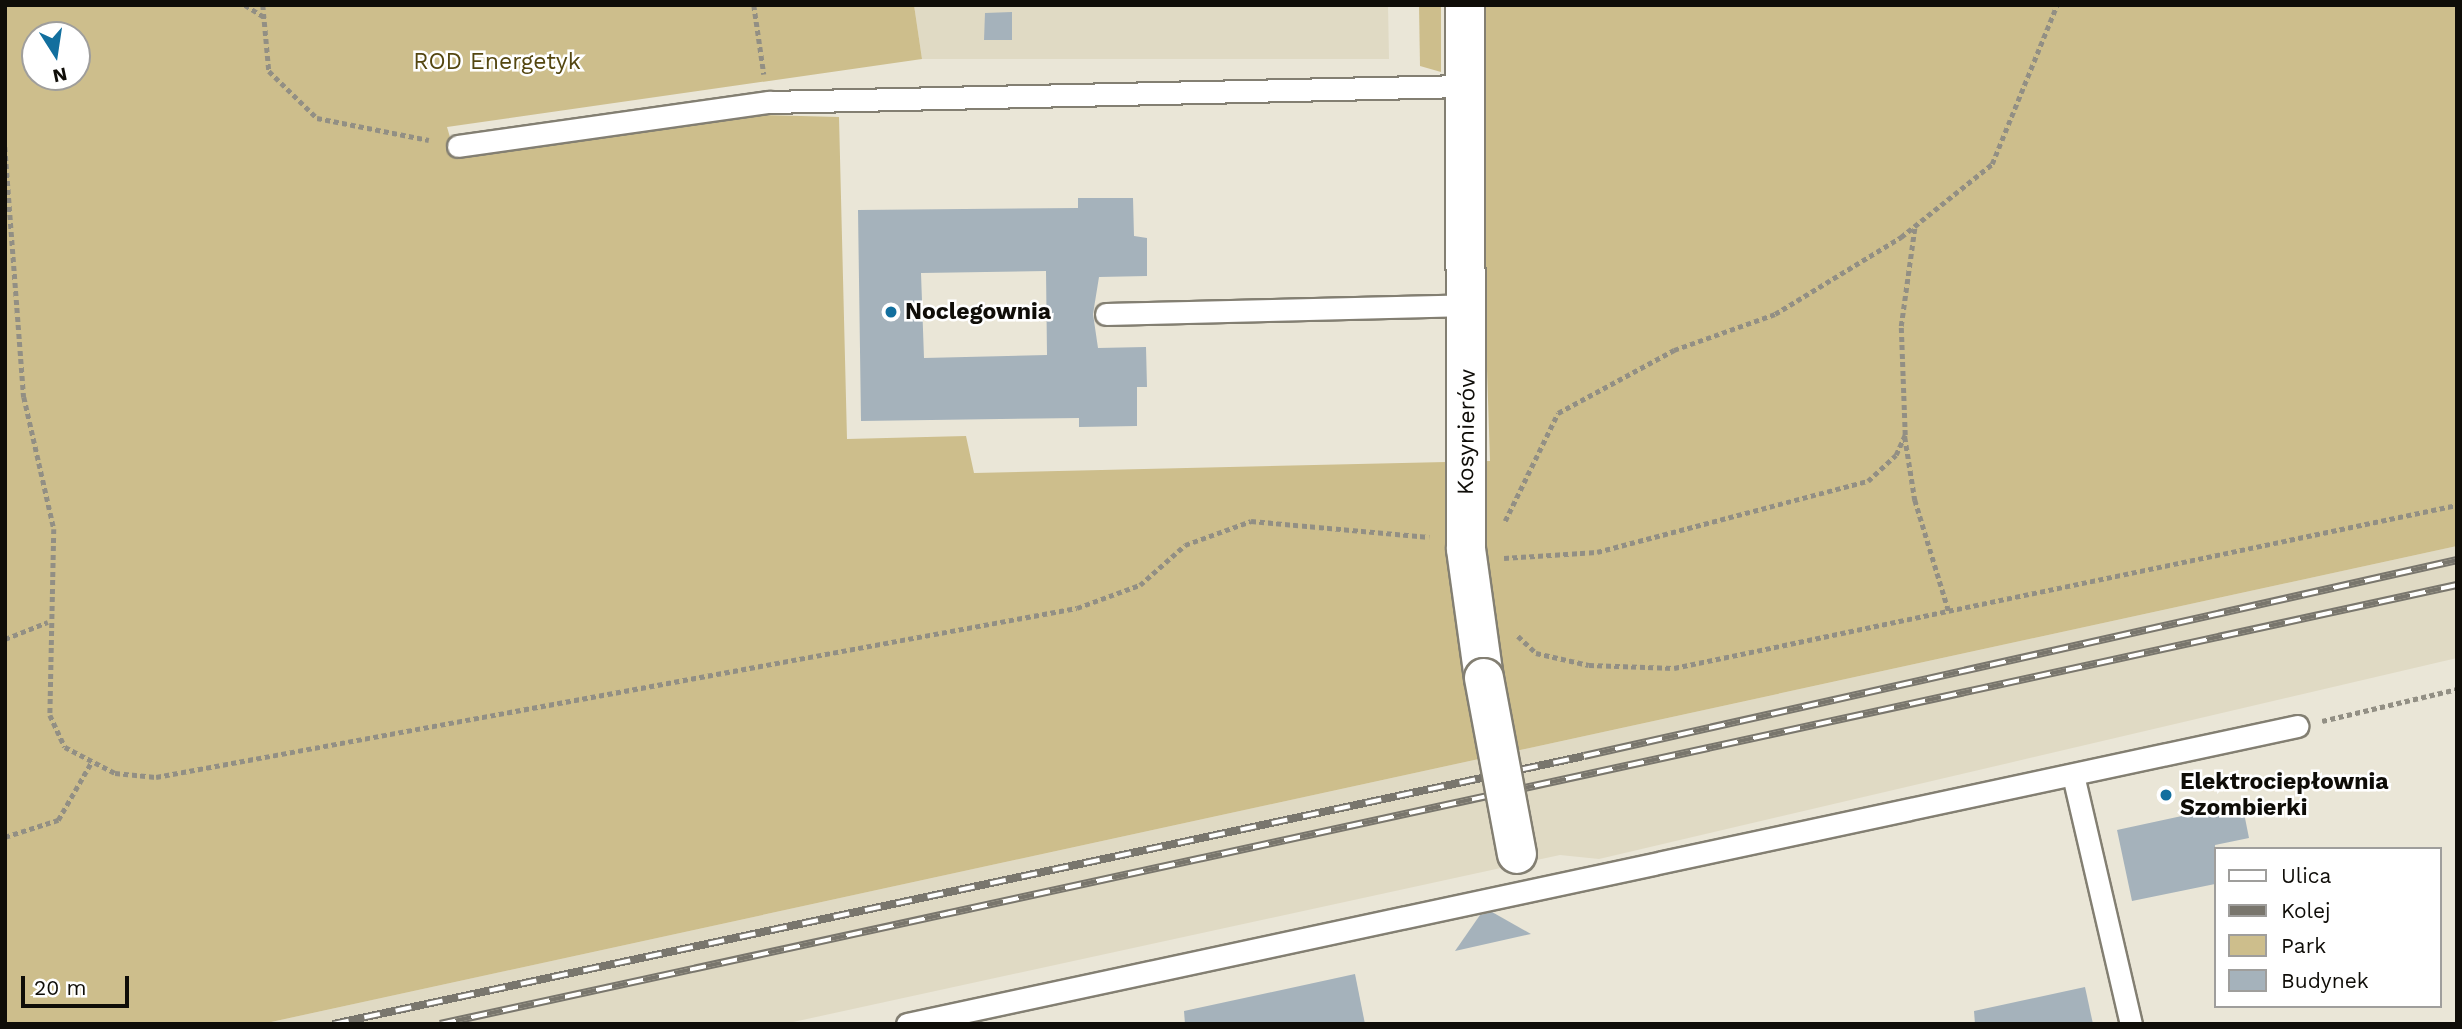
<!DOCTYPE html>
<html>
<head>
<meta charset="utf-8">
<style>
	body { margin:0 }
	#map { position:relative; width:2462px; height:1029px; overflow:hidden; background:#eae6d7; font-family:"Work Sans",sans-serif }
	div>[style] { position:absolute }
	.built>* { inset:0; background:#e0dac4 }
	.green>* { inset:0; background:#cdbe8c }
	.building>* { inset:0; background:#a5b2bb }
	.path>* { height:4.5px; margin-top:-2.25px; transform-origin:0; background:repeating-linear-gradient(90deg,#928f84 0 5px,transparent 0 8.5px) }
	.roads { filter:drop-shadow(2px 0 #837f72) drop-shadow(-2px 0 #837f72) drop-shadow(0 2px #837f72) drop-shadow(0 -2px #837f72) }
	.service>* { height:21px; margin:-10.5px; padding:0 10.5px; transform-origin:10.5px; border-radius:10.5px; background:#fff }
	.minor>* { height:38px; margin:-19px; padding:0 19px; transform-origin:19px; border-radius:19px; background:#fff }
	.rail>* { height:8px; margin-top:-4px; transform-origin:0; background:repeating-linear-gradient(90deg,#fff 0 16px,#79766d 0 32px); box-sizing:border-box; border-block:2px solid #79766d }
	.bridges { filter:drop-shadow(2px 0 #837f72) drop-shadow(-2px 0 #837f72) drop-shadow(0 2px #837f72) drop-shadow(0 -2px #837f72) }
	.minor-bridge>* { height:38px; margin:-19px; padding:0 19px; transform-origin:19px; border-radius:19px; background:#fff }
	.dots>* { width:19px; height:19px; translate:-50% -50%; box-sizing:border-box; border:4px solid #fff; border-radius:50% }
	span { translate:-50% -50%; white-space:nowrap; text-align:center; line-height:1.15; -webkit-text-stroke:5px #fff; paint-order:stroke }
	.park-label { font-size:23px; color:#544610 }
	.poi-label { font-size:23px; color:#0f0d08; font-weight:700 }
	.left { translate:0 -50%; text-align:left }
	.street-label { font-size:23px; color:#0f0d08 }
	.frame { position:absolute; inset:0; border:7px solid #0f0d08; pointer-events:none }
	.legend { position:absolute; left:2214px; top:847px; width:228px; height:161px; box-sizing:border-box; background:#fff; border:2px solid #9f9e9c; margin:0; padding:9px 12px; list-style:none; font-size:21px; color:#0f0d08 }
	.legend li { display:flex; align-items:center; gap:14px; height:35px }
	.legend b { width:35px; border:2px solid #9f9e9c }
	.north { position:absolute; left:21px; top:21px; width:70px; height:70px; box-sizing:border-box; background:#fff; border:2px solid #9f9e9c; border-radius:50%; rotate:168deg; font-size:19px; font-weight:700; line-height:28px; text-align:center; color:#0f0d08 }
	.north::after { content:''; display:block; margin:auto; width:24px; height:32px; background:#126f9e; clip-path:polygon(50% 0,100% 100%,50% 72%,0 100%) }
	.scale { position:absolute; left:21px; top:976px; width:108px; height:32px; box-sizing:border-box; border:4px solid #0f0d08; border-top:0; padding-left:9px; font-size:21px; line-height:24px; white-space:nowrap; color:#0f0d08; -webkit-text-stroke:5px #fff; paint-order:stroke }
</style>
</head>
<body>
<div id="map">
	<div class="built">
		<i style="clip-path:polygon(914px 5px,1388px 5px,1389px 59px,922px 59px)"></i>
		<i style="clip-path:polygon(2457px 546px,2457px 658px,1599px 859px,1560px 855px,784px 1024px,262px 1024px)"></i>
	</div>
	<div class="green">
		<i style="clip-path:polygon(evenodd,5px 5px,914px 5px,922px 59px,447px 127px,454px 151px,759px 115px,839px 117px,847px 439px,966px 436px,974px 473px,1490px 461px,1479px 124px,1465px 5px,2457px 5px,2457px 546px,262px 1024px,5px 1024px,5px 5px,35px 35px,77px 35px,77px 77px,35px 77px,35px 35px)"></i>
		<i style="clip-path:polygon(1419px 5px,1441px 5px,1441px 72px,1420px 66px)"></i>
	</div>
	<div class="building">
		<i style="clip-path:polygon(1012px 12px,1012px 40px,984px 40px,985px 13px)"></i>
		<i style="clip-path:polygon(evenodd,1078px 198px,1133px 198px,1134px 236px,1147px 238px,1147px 276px,1099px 277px,1093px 314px,1098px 348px,1146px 347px,1147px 387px,1137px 387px,1137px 426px,1079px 427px,1079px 418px,861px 421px,858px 210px,1078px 208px,1078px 198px,1046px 271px,1047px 355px,924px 358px,921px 273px,1046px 271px)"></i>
		<i style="clip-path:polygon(2242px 803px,2249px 838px,2215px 845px,2215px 884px,2132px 901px,2117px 830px)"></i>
		<i style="clip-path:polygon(1492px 912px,1531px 934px,1455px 951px,1480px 915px)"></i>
		<i style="clip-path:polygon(1355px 974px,1365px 1024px,1185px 1024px,1184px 1011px)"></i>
		<i style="clip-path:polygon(2085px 987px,2093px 1024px,1975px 1024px,1974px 1011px)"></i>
	</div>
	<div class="path">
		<i style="left:245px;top:5px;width:22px;rotate:32deg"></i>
		<i style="left:263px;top:5px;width:66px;rotate:84.8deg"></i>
		<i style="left:269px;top:71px;width:67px;rotate:44.4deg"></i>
		<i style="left:317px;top:118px;width:114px;rotate:11.1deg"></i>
		<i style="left:592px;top:5px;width:16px"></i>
		<i style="left:754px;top:5px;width:70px;rotate:81.8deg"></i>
		<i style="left:5px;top:147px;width:251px;rotate:85.7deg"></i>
		<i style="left:24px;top:397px;width:135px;rotate:77.2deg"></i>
		<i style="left:54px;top:529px;width:186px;rotate:91.2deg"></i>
		<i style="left:50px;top:715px;width:35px;rotate:65deg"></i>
		<i style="left:65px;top:747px;width:56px;rotate:27.5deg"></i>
		<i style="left:115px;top:773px;width:41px;rotate:5.6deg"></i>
		<i style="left:156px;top:777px;width:936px;rotate:-10.4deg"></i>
		<i style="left:1077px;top:608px;width:67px;rotate:-20.1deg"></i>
		<i style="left:1140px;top:585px;width:60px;rotate:-41.6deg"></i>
		<i style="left:1185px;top:545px;width:70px;rotate:-20deg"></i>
		<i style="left:1251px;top:521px;width:179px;rotate:5.1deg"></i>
		<i style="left:1905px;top:437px;width:64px;rotate:81deg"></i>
		<i style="left:1915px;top:500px;width:117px;rotate:73.1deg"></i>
		<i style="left:1505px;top:521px;width:120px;rotate:-63.9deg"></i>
		<i style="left:1558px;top:413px;width:132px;rotate:-28.5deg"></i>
		<i style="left:1674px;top:350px;width:107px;rotate:-19.6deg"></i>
		<i style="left:1775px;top:314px;width:148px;rotate:-31.4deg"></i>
		<i style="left:1901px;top:237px;width:117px;rotate:-38.7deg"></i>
		<i style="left:1992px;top:164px;width:172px;rotate:-67.8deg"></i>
		<i style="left:1504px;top:558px;width:93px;rotate:-3.7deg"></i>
		<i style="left:1597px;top:552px;width:280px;rotate:-14.7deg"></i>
		<i style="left:1868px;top:481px;width:38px;rotate:-43deg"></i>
		<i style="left:1896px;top:455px;width:22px;rotate:-66deg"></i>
		<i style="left:1905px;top:435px;width:109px;rotate:-92.1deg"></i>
		<i style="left:1901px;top:326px;width:102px;rotate:-82.1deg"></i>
		<i style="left:1518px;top:636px;width:25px;rotate:43deg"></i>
		<i style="left:1536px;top:653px;width:54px;rotate:12.8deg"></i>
		<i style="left:1589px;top:665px;width:85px;rotate:2deg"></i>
		<i style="left:1674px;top:668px;width:800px;rotate:-11.76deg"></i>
		<i style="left:5px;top:639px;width:46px;rotate:-21.6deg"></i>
		<i style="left:2322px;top:721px;width:139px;rotate:-13.3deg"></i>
		<i style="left:5px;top:837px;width:56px;rotate:-17.8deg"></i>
		<i style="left:58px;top:820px;width:68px;rotate:-60deg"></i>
	</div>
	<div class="roads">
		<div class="service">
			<i style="left:458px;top:146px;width:314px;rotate:-8.1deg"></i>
			<i style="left:769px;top:102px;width:695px;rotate:-1.32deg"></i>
			<i style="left:1106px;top:314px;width:363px;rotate:-1.4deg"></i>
			<i style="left:2073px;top:775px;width:256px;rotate:76.9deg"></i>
			<i style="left:907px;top:1024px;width:1422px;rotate:-12.1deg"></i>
		</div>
		<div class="minor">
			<i style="left:1465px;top:5px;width:544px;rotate:89.89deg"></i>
			<i style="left:1466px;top:549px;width:130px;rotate:82.1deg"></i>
		</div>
	</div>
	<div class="rail">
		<i style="left:333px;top:1024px;width:1279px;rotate:-12.09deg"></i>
		<i style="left:1584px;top:756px;width:895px;rotate:-12.65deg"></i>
		<i style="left:440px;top:1024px;width:2064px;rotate:-12.28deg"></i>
	</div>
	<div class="bridges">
		<div class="minor-bridge">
			<i style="left:1484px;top:678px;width:179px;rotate:79.4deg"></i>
		</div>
	</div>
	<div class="dots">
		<i style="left:891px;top:312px;background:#126f9e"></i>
		<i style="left:2166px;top:795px;background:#126f9e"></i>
	</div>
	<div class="park-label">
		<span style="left:497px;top:62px">ROD Energetyk</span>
	</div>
	<div class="poi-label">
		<span class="left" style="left:905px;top:312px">Noclegownia</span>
		<span class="left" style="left:2180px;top:795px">Elektrociepłownia<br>Szombierki</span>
	</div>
	<div class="street-label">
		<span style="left:1467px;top:432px;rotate:-89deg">Kosynierów</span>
	</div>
	<div class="frame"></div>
	<ul class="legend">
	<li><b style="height:9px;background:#fff"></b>Ulica</li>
	<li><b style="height:9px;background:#79766d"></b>Kolej</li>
	<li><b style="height:19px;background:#cdbe8c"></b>Park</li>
	<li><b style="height:19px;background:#a5b2bb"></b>Budynek</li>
	</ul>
	<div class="north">N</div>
	<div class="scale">20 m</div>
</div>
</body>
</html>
